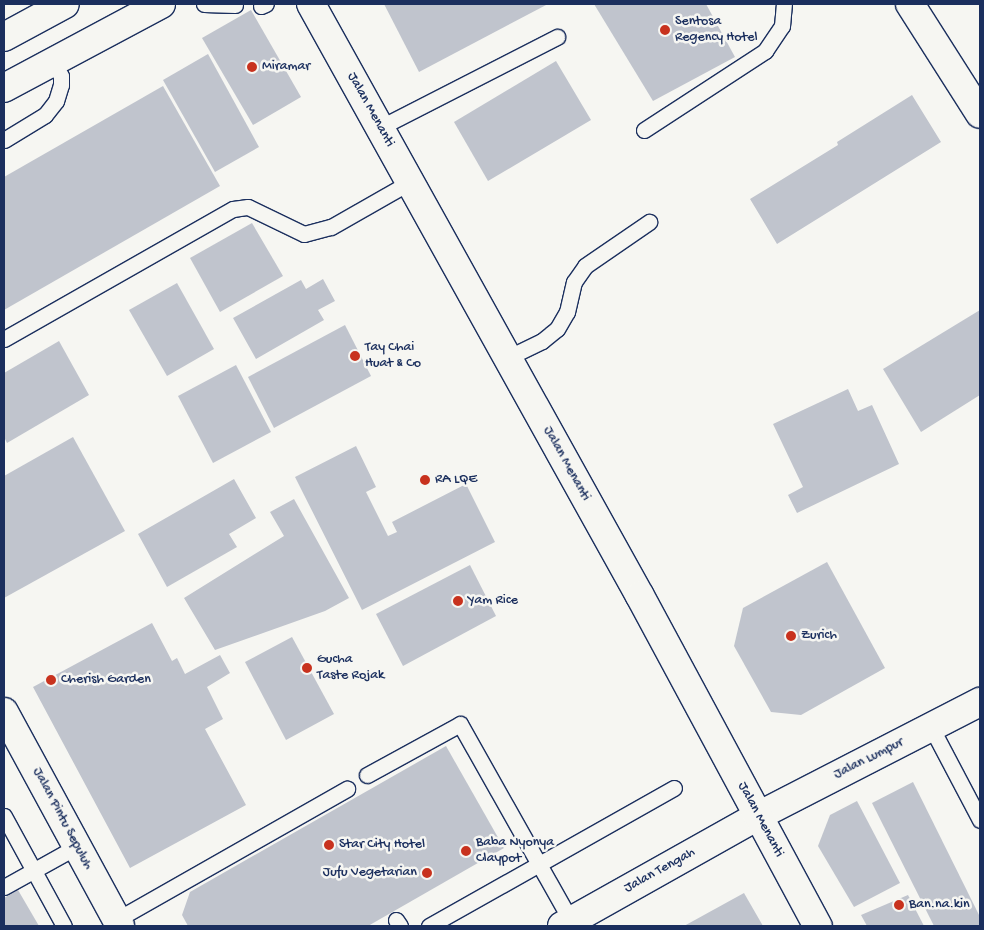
<!DOCTYPE html>
<html>
<head>
<meta charset="utf-8">
<style>
	body { margin:0 }
	#map { position:relative; width:984px; height:930px; overflow:hidden; background:#f6f6f2; font-family:"Gochi Hand",sans-serif }
	div>[style] { position:absolute }
	.building>* { inset:0; background:#c0c4cd }
	.roads { filter:drop-shadow(1px 0 #1b2f5e) drop-shadow(-1px 0 #1b2f5e) drop-shadow(0 1px #1b2f5e) drop-shadow(0 -1px #1b2f5e) }
	.service>* { height:15px; margin:-7.5px; padding:0 7.5px; transform-origin:7.5px; border-radius:7.5px; background:#f6f6f2 }
	.minor>* { height:28px; margin:-14px; padding:0 14px; transform-origin:14px; border-radius:14px; background:#f6f6f2 }
	.tertiary>* { height:28px; margin:-14px; padding:0 14px; transform-origin:14px; border-radius:14px; background:#f6f6f2 }
	.primary>* { height:28px; margin:-14px; padding:0 14px; transform-origin:14px; border-radius:14px; background:#f6f6f2 }
	.dots>* { width:14px; height:14px; translate:-50% -50%; box-sizing:border-box; border:2px solid #f6f6f2; border-radius:50% }
	span { translate:-50% -50%; white-space:nowrap; text-align:center; line-height:1.15; -webkit-text-stroke:5px #f6f6f2; paint-order:stroke }
	.poi-label { font-size:14px; color:#1b2f5e }
	.left { translate:0 -50%; text-align:left }
	.right { translate:-100% -50%; text-align:right }
	.street-label { font-size:14px; color:#1b2f5e }
	.frame { position:absolute; inset:0; border:5px solid #1b2f5e; pointer-events:none }
</style>
</head>
<body>
<div id="map">
	<div class="building">
		<i style="clip-path:polygon(384px 4px,548px 4px,419px 72px)"></i>
		<i style="clip-path:polygon(594px 4px,706px 4px,735px 57px,653px 101px)"></i>
		<i style="clip-path:polygon(251px 10px,301px 97px,253px 125px,202px 38px)"></i>
		<i style="clip-path:polygon(208px 54px,259px 147px,215px 172px,163px 80px)"></i>
		<i style="clip-path:polygon(556px 61px,591px 120px,488px 181px,454px 122px)"></i>
		<i style="clip-path:polygon(163px 86px,220px 186px,4px 310px,4px 177px)"></i>
		<i style="clip-path:polygon(912px 95px,941px 142px,777px 244px,750px 199px,838px 145px,837px 142px)"></i>
		<i style="clip-path:polygon(252px 223px,283px 276px,220px 312px,190px 258px)"></i>
		<i style="clip-path:polygon(323px 279px,335px 301px,318px 310px,324px 320px,256px 359px,233px 318px,301px 280px,306px 289px)"></i>
		<i style="clip-path:polygon(177px 283px,214px 349px,167px 376px,129px 310px)"></i>
		<i style="clip-path:polygon(980px 310px,980px 395px,921px 432px,883px 369px)"></i>
		<i style="clip-path:polygon(345px 325px,371px 376px,274px 428px,248px 377px)"></i>
		<i style="clip-path:polygon(59px 341px,89px 395px,7px 443px,4px 437px,4px 373px)"></i>
		<i style="clip-path:polygon(236px 365px,271px 432px,213px 463px,178px 396px)"></i>
		<i style="clip-path:polygon(848px 389px,858px 411px,872px 405px,899px 464px,797px 513px,788px 495px,803px 487px,773px 424px)"></i>
		<i style="clip-path:polygon(73px 437px,125px 531px,4px 598px,4px 476px)"></i>
		<i style="clip-path:polygon(356px 446px,376px 487px,366px 492px,388px 536px,397px 532px,392px 522px,466px 484px,495px 542px,362px 610px,295px 477px)"></i>
		<i style="clip-path:polygon(234px 479px,256px 518px,229px 534px,237px 547px,167px 587px,138px 534px)"></i>
		<i style="clip-path:polygon(294px 499px,349px 598px,325px 611px,215px 650px,184px 598px,284px 536px,270px 512px)"></i>
		<i style="clip-path:polygon(827px 562px,885px 668px,801px 715px,771px 712px,734px 646px,743px 608px)"></i>
		<i style="clip-path:polygon(470px 565px,496px 616px,403px 666px,376px 614px)"></i>
		<i style="clip-path:polygon(152px 623px,172px 661px,177px 658px,185px 674px,220px 655px,230px 673px,207px 687px,223px 719px,205px 729px,246px 805px,130px 868px,33px 687px)"></i>
		<i style="clip-path:polygon(292px 637px,334px 714px,286px 740px,245px 662px)"></i>
		<i style="clip-path:polygon(446px 746px,504px 848px,368px 926px,188px 926px,182px 915px,190px 892px)"></i>
		<i style="clip-path:polygon(913px 782px,980px 917px,980px 926px,934px 926px,872px 803px)"></i>
		<i style="clip-path:polygon(857px 801px,900px 883px,854px 907px,818px 846px,830px 815px)"></i>
		<i style="clip-path:polygon(18px 890px,39px 926px,4px 926px,4px 898px)"></i>
		<i style="clip-path:polygon(744px 893px,763px 926px,684px 926px)"></i>
		<i style="clip-path:polygon(908px 895px,924px 926px,867px 926px,861px 915px)"></i>
	</div>
	<div class="roads">
		<div class="service">
			<i style="left:204px;top:4px;width:31px;rotate:2deg"></i>
			<i style="left:261px;top:6px;width:5px;rotate:-22deg"></i>
			<i style="left:381px;top:127px;width:198px;rotate:-27.1deg"></i>
			<i style="left:644px;top:130px;width:145px;rotate:-33.1deg"></i>
			<i style="left:765px;top:51px;width:30px;rotate:-56deg"></i>
			<i style="left:782px;top:26px;width:22px;rotate:-85deg"></i>
			<i style="left:4px;top:140px;width:48px;rotate:-31.4deg"></i>
			<i style="left:45px;top:115px;width:18px;rotate:-52deg"></i>
			<i style="left:56px;top:101px;width:17px;rotate:-73deg"></i>
			<i style="left:61px;top:85px;width:9px;rotate:-90deg"></i>
			<i style="left:61px;top:76px;width:17px;rotate:-118deg"></i>
			<i style="left:4px;top:339px;width:263px;rotate:-29.6deg"></i>
			<i style="left:233px;top:209px;width:15px;rotate:-8deg"></i>
			<i style="left:248px;top:207px;width:62px;rotate:25.7deg"></i>
			<i style="left:304px;top:234px;width:28px;rotate:-15deg"></i>
			<i style="left:331px;top:227px;width:91px;rotate:-29.7deg"></i>
			<i style="left:507px;top:358px;width:39px;rotate:-26deg"></i>
			<i style="left:542px;top:341px;width:19px;rotate:-39deg"></i>
			<i style="left:557px;top:329px;width:20px;rotate:-60deg"></i>
			<i style="left:567px;top:312px;width:31px;rotate:-77deg"></i>
			<i style="left:574px;top:282px;width:19px;rotate:-55deg"></i>
			<i style="left:585px;top:266px;width:78px;rotate:-34.5deg"></i>
			<i style="left:931px;top:727px;width:105px;rotate:62.2deg"></i>
			<i style="left:367px;top:775px;width:106px;rotate:-28.7deg"></i>
			<i style="left:460px;top:724px;width:226px;rotate:60.6deg"></i>
			<i style="left:4px;top:816px;width:125px;rotate:61.4deg"></i>
			<i style="left:4px;top:887px;width:82px;rotate:-29.1deg"></i>
			<i style="left:116px;top:920px;width:266px;rotate:-29.6deg"></i>
			<i style="left:396px;top:920px;width:7px;rotate:56deg"></i>
			<i style="left:429px;top:926px;width:281px;rotate:-29.4deg"></i>
		</div>
		<div class="minor">
			<i style="left:910px;top:4px;width:130px;rotate:57.5deg"></i>
			<i style="left:4px;top:712px;width:243px;rotate:61.5deg"></i>
			<i style="left:562px;top:926px;width:225px;rotate:-29.3deg"></i>
			<i style="left:758px;top:816px;width:250px;rotate:-27.2deg"></i>
		</div>
		<div class="tertiary">
			<i style="left:311px;top:4px;width:677px;rotate:60.94deg"></i>
			<i style="left:640px;top:596px;width:375px;rotate:61.7deg"></i>
		</div>
		<div class="primary">
			<i style="left:4px;top:37px;width:69px;rotate:-28.4deg"></i>
			<i style="left:4px;top:88px;width:178px;rotate:-28.1deg"></i>
		</div>
	</div>
	<div class="dots">
		<i style="left:665px;top:30px;background:#c8321e"></i>
		<i style="left:252px;top:67px;background:#c8321e"></i>
		<i style="left:355px;top:356px;background:#c8321e"></i>
		<i style="left:425px;top:480px;background:#c8321e"></i>
		<i style="left:458px;top:601px;background:#c8321e"></i>
		<i style="left:791px;top:636px;background:#c8321e"></i>
		<i style="left:307px;top:668px;background:#c8321e"></i>
		<i style="left:51px;top:680px;background:#c8321e"></i>
		<i style="left:329px;top:845px;background:#c8321e"></i>
		<i style="left:466px;top:851px;background:#c8321e"></i>
		<i style="left:427px;top:873px;background:#c8321e"></i>
		<i style="left:899px;top:905px;background:#c8321e"></i>
	</div>
	<div class="poi-label">
		<span class="left" style="left:675px;top:30px">Sentosa<br>Regency Hotel</span>
		<span class="left" style="left:262px;top:67px">Miramar</span>
		<span class="left" style="left:365px;top:356px">Tay Chai<br>Huat &amp; Co</span>
		<span class="left" style="left:435px;top:480px">RA LQE</span>
		<span class="left" style="left:468px;top:601px">Yam Rice</span>
		<span class="left" style="left:801px;top:636px">Zurich</span>
		<span class="left" style="left:317px;top:668px">Gucha<br>Taste Rojak</span>
		<span class="left" style="left:61px;top:680px">Cherish Garden</span>
		<span class="left" style="left:476px;top:851px">Baba Nyonya<br>Claypot</span>
		<span class="left" style="left:339px;top:845px">Star City Hotel</span>
		<span class="right" style="left:417px;top:873px">Jufu Vegetarian</span>
		<span class="left" style="left:909px;top:905px">Ban.na.kin</span>
	</div>
	<div class="street-label">
		<span style="left:370px;top:110px;rotate:61deg">Jalan Menanti</span>
		<span style="left:566px;top:464px;rotate:61deg">Jalan Menanti</span>
		<span style="left:869px;top:759px;rotate:-27deg">Jalan Lumpur</span>
		<span style="left:62px;top:819px;rotate:62deg">Jalan Pintu Sepuluh</span>
		<span style="left:760px;top:820px;rotate:62deg">Jalan Menanti</span>
		<span style="left:660px;top:871px;rotate:-29deg">Jalan Tengah</span>
	</div>
	<div class="frame"></div>
</div>
</body>
</html>
